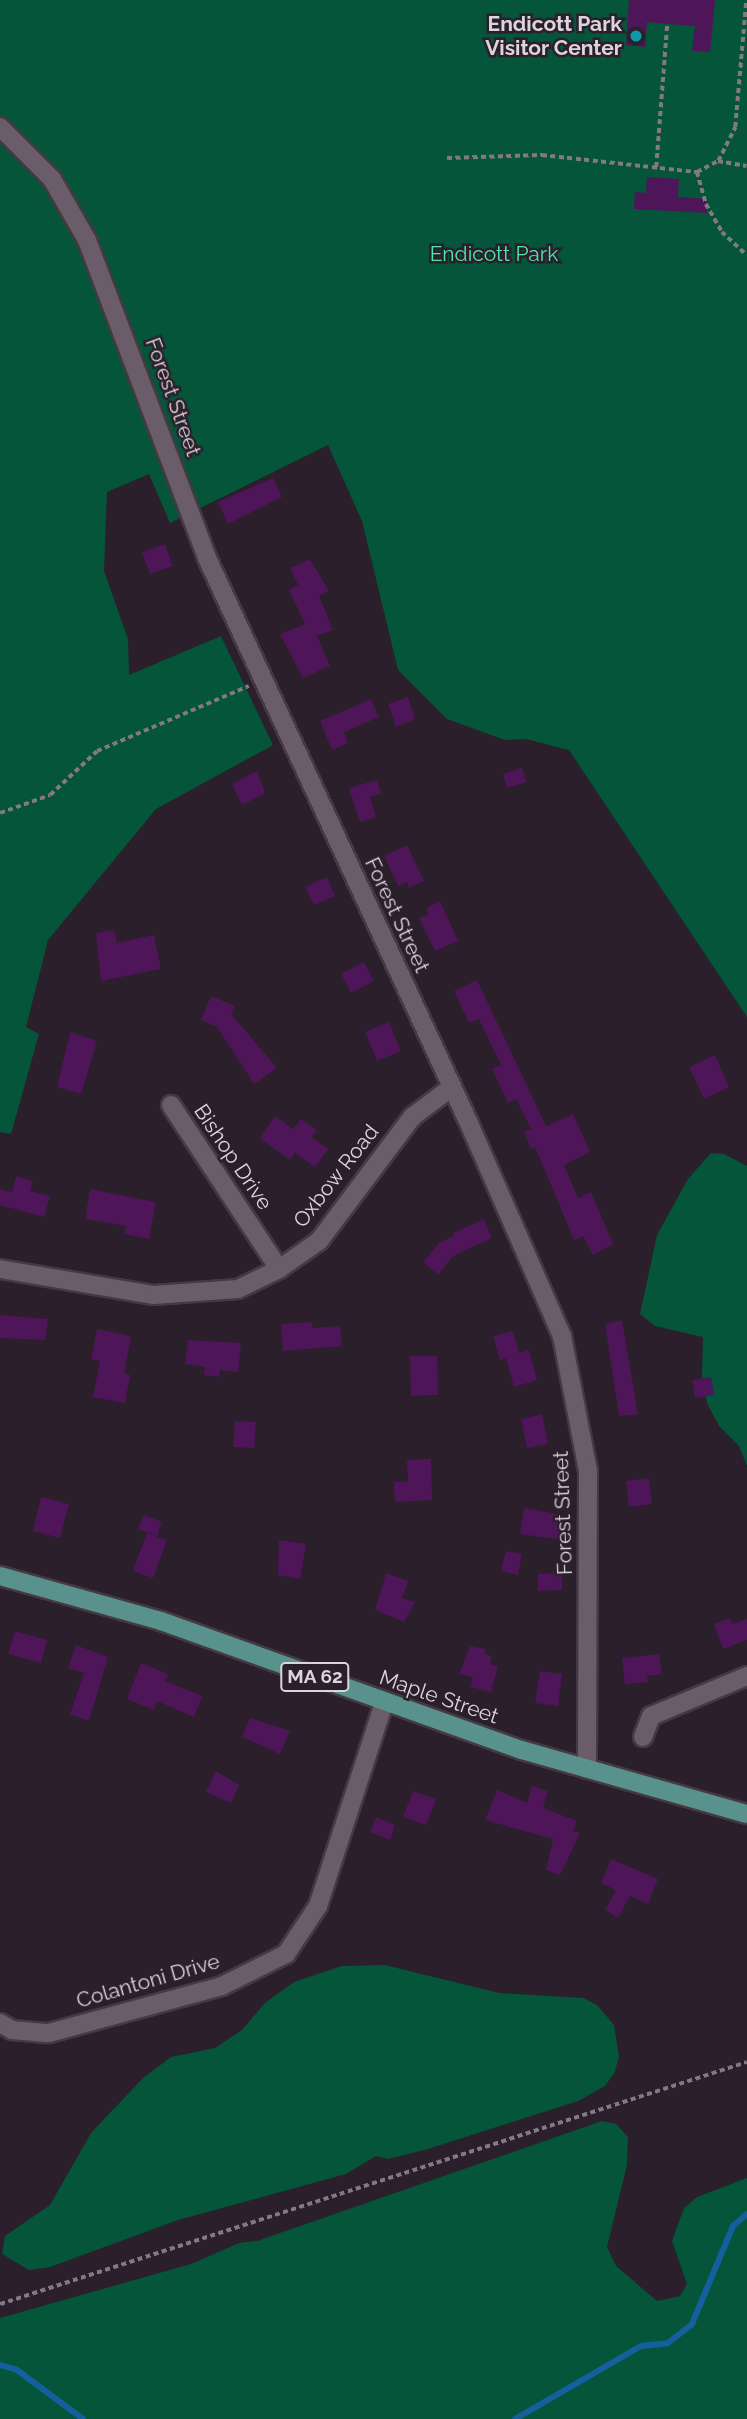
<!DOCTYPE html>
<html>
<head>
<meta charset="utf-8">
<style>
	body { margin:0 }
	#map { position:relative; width:747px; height:2419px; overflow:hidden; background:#2a1f2a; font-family:Raleway,sans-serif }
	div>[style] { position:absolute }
	.green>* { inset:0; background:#04553a }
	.stream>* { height:6px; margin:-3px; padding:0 3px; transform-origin:3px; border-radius:3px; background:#165f9e }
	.building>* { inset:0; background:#4e1658 }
	.path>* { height:3.5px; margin-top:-1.75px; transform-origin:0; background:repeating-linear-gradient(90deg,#827982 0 5px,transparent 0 8.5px) }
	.roads { filter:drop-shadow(2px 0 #433a42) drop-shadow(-2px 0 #433a42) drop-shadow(0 2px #433a42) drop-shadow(0 -2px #433a42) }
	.minor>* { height:18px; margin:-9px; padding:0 9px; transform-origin:9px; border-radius:9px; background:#6a5d69 }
	.tertiary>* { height:18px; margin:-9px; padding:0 9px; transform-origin:9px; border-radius:9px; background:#6a5d69 }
	.primary>* { height:18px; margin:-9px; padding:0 9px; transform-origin:9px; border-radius:9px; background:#59928d }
	.dots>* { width:19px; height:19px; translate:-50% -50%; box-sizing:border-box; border:4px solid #2a1f2a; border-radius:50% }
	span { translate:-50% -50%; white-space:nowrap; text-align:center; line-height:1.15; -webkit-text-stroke:5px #2a1f2a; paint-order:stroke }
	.shield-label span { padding:2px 5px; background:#2a1f2a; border:2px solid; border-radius:5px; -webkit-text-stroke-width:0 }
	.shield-label { font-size:19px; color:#ddd5dc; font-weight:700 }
	.poi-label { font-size:21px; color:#ddd5dc; font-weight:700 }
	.right { translate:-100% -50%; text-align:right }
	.park-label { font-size:21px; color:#4fe6ab }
	.street-label { font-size:21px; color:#ddd5dc }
</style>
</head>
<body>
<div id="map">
	<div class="green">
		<i style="clip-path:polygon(0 0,747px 0,747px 1017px,569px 750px,526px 739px,505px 740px,447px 719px,398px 670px,362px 521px,328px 445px,170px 523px,149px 474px,107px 492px,104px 571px,128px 639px,129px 675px,221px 636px,273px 745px,156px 809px,48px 940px,26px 1027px,39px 1034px,11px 1134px,0 1132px)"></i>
		<i style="clip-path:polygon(711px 1153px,724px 1154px,747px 1166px,747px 1466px,739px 1446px,719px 1426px,707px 1403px,702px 1375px,703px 1337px,655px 1326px,640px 1314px,657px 1235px,688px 1179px)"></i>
		<i style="clip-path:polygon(385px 1965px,499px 1993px,583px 1998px,597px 2005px,614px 2025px,619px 2056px,615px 2072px,605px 2086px,578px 2101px,428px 2149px,388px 2159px,376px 2156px,346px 2174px,178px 2220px,50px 2267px,29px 2270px,2px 2254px,5px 2236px,50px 2205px,91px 2133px,143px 2078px,171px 2057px,215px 2048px,242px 2030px,265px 2003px,294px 1982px,342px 1966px)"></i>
		<i style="clip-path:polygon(602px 2121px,616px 2124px,628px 2137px,627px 2165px,607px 2247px,616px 2266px,657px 2301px,680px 2296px,687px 2284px,672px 2241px,684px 2208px,697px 2197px,747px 2178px,747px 2419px,0 2419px,0 2318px,191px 2264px,239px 2243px,257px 2241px)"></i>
	</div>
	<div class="stream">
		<i style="left:0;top:2365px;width:18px;rotate:16deg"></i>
		<i style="left:17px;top:2370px;width:82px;rotate:36.6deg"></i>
		<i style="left:515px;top:2419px;width:146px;rotate:-30.1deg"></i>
		<i style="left:641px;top:2346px;width:27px;rotate:-6deg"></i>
		<i style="left:668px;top:2343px;width:31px;rotate:-38deg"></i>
		<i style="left:692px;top:2324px;width:106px;rotate:-67.3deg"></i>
		<i style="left:733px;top:2226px;width:18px;rotate:-41deg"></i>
	</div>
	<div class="building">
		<i style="clip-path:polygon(629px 0,715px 0,710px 52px,692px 51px,695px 26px,647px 22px,645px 47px,626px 45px)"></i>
		<i style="clip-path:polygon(647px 177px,679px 179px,678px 197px,708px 199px,707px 213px,634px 209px,635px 192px,646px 193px)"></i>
		<i style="clip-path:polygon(273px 478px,282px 497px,228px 524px,218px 502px)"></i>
		<i style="clip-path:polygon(165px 544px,173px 566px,150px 574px,142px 552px)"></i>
		<i style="clip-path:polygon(310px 559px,329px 591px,319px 596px,333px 630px,317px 636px,330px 666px,303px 678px,280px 634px,305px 624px,289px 590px,298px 585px,290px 568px)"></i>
		<i style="clip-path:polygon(408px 697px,415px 719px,396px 727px,388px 704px)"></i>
		<i style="clip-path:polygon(371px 699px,379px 717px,344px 732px,348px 743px,332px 750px,320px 721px)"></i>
		<i style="clip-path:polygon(522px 768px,527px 782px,507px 788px,503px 774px)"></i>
		<i style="clip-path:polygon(257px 771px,265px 793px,242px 805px,232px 784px)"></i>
		<i style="clip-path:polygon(377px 780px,381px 794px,370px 797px,376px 817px,360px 822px,349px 788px)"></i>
		<i style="clip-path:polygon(407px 845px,424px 881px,409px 888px,407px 882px,398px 886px,384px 856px)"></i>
		<i style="clip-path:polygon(327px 877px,335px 896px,314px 905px,305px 887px)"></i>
		<i style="clip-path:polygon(440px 901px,458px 941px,435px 951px,419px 918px,429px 914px,426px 908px)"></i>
		<i style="clip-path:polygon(114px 930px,117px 943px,154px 935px,161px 969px,101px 981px,96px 933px)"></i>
		<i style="clip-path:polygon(364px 962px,374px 981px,351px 993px,341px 974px)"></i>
		<i style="clip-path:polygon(477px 980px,546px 1126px,573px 1114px,590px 1152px,564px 1165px,578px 1198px,591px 1192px,613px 1244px,593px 1255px,583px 1236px,574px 1240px,535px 1147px,531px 1149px,524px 1132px,531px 1129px,516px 1099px,508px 1103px,492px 1069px,501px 1065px,479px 1019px,469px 1023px,454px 991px)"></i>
		<i style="clip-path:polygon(211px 996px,235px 1006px,231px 1014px,277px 1068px,254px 1084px,217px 1027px,201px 1020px)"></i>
		<i style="clip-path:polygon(389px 1022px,401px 1051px,377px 1061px,365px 1032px)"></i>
		<i style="clip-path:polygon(70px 1032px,97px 1041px,81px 1094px,57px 1087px)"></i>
		<i style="clip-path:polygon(715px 1055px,729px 1087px,704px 1099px,689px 1067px)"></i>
		<i style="clip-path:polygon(275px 1116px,293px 1129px,301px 1119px,317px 1130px,312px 1137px,328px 1149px,315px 1167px,295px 1153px,290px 1160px,260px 1138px)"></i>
		<i style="clip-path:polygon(16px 1176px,33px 1181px,30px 1191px,50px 1196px,44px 1217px,0 1205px,0 1189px,12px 1192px)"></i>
		<i style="clip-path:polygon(90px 1189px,156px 1202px,149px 1239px,124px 1234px,126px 1226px,85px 1219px)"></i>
		<i style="clip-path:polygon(484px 1219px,492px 1238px,453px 1256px,438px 1275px,423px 1262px,440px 1242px,454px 1236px,453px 1233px)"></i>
		<i style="clip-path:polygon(0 1315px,48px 1319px,45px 1340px,0 1338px)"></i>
		<i style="clip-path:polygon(622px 1320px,638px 1414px,619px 1416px,605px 1324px)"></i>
		<i style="clip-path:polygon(312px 1322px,312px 1328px,340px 1326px,342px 1346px,283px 1351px,281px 1324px)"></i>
		<i style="clip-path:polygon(97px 1329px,131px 1336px,124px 1373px,130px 1375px,125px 1403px,93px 1397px,100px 1361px,91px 1359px)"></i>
		<i style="clip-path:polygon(513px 1331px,519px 1353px,529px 1350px,537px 1380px,514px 1387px,506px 1358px,500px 1360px,493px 1336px)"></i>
		<i style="clip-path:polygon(188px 1340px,241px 1343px,238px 1372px,220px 1370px,219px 1377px,204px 1375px,205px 1367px,185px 1364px)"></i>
		<i style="clip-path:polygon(410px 1356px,437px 1356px,438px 1395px,411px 1396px)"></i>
		<i style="clip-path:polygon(711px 1377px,714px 1395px,695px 1398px,692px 1380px)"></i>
		<i style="clip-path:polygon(542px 1414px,548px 1444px,527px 1448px,521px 1419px)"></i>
		<i style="clip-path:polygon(235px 1421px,256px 1422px,254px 1448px,233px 1447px)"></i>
		<i style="clip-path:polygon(431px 1459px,432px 1500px,395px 1502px,394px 1482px,408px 1481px,407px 1460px)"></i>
		<i style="clip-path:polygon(649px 1478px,652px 1504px,629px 1507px,626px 1481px)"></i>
		<i style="clip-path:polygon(41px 1497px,69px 1504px,60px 1538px,33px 1531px)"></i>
		<i style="clip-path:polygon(524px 1508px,563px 1515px,561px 1526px,576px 1542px,520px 1534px)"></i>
		<i style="clip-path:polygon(144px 1515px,162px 1522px,157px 1536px,138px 1529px)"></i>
		<i style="clip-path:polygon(147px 1533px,167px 1540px,153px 1578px,133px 1571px)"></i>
		<i style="clip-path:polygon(279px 1540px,306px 1544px,300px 1579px,278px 1575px)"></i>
		<i style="clip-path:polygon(506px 1551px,522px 1554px,518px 1575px,501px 1571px)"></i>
		<i style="clip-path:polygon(386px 1573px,408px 1581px,402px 1598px,415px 1602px,404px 1622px,375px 1610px)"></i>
		<i style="clip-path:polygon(562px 1573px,562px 1590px,538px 1591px,538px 1574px)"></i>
		<i style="clip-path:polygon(730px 1618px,732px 1624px,747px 1619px,747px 1640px,723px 1649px,714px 1624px)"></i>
		<i style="clip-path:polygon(15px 1631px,47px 1640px,41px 1663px,8px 1654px)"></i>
		<i style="clip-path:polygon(76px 1645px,108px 1657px,89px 1721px,70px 1714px,84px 1673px,68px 1668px)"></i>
		<i style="clip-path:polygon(470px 1646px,486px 1649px,485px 1654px,492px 1656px,490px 1664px,498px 1666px,491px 1692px,470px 1687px,473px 1677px,459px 1674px)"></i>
		<i style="clip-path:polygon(659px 1654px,662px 1674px,647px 1676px,648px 1682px,625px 1684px,622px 1658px)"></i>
		<i style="clip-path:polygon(141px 1663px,168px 1674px,165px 1681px,202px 1696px,194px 1717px,157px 1701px,154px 1710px,127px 1699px)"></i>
		<i style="clip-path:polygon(540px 1671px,562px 1674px,558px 1706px,535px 1703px)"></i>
		<i style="clip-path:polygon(250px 1718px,290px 1731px,280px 1754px,242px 1737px)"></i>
		<i style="clip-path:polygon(216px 1771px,239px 1785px,231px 1803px,206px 1792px)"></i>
		<i style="clip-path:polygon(532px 1786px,548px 1791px,543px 1808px,577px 1821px,573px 1831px,580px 1833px,560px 1875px,546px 1870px,553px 1839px,485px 1820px,497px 1790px,527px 1803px)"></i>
		<i style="clip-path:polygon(413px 1791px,436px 1799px,426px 1825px,403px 1817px)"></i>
		<i style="clip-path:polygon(376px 1817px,395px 1825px,390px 1840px,370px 1832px)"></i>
		<i style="clip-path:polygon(611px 1859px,658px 1879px,648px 1904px,630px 1896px,618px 1918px,605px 1910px,616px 1890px,601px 1883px)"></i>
	</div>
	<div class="path">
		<i style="left:447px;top:158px;width:95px;rotate:-1.8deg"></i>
		<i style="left:542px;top:155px;width:156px;rotate:6.3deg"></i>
		<i style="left:697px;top:172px;width:24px;rotate:-28deg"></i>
		<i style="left:718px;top:161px;width:38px;rotate:-63deg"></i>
		<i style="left:735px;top:127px;width:127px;rotate:-85deg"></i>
		<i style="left:718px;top:161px;width:29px;rotate:10deg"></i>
		<i style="left:656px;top:167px;width:143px;rotate:-85.6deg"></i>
		<i style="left:697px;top:172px;width:33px;rotate:74deg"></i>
		<i style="left:706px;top:204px;width:32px;rotate:60deg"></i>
		<i style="left:722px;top:232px;width:34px;rotate:43deg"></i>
		<i style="left:0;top:813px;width:53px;rotate:-19.8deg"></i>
		<i style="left:50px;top:795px;width:64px;rotate:-43.1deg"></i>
		<i style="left:97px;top:751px;width:165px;rotate:-23.2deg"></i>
		<i style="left:0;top:2304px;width:785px;rotate:-17.95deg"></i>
	</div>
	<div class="roads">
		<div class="minor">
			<i style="left:171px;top:1105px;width:196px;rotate:56.6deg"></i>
			<i style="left:0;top:1269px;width:156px;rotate:9.6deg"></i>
			<i style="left:154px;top:1295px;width:84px;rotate:-4.1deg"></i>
			<i style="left:238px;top:1289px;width:46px;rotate:-26deg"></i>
			<i style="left:279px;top:1269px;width:49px;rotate:-35deg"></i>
			<i style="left:319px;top:1241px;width:155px;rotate:-53.1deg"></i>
			<i style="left:412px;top:1117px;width:50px;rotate:-36.9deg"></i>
			<i style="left:643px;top:1737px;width:22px;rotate:-69deg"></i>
			<i style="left:651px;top:1716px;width:104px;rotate:-22.6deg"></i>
			<i style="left:0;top:2023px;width:14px;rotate:30deg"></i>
			<i style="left:12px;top:2030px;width:37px;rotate:5deg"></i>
			<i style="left:49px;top:2033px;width:179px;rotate:-15.2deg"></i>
			<i style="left:222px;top:1986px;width:72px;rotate:-26.6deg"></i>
			<i style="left:286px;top:1954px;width:58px;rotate:-56.3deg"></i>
			<i style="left:318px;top:1906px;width:213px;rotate:-72deg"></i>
		</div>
		<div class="tertiary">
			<i style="left:0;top:127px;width:74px;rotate:45deg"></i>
			<i style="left:52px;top:179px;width:70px;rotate:60.2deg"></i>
			<i style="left:87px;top:240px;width:340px;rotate:69.3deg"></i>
			<i style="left:207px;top:558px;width:621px;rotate:65.13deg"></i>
			<i style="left:468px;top:1121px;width:235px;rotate:66.4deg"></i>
			<i style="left:562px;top:1336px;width:137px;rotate:79.1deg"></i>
			<i style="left:588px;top:1471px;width:298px;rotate:90.2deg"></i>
		</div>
		<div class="primary">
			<i style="left:0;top:1576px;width:167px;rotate:15.6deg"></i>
			<i style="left:161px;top:1621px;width:383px;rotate:19.7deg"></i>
			<i style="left:522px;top:1750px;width:234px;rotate:15.9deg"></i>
		</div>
	</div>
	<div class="dots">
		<i style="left:636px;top:36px;background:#0f9aa8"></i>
	</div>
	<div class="shield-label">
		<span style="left:315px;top:1677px">MA 62</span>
	</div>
	<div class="poi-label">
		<span class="right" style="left:622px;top:36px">Endicott Park<br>Visitor Center</span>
	</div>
	<div class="park-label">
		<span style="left:494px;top:254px">Endicott Park</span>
	</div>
	<div class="street-label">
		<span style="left:173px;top:397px;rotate:70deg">Forest Street</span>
		<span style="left:397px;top:915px;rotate:65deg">Forest Street</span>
		<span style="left:233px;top:1157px;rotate:56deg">Bishop Drive</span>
		<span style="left:336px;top:1176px;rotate:-52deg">Oxbow Road</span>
		<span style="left:563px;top:1513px;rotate:-92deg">Forest Street</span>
		<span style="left:439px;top:1697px;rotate:19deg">Maple Street</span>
		<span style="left:148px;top:1981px;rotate:-16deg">Colantoni Drive</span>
	</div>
</div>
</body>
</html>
